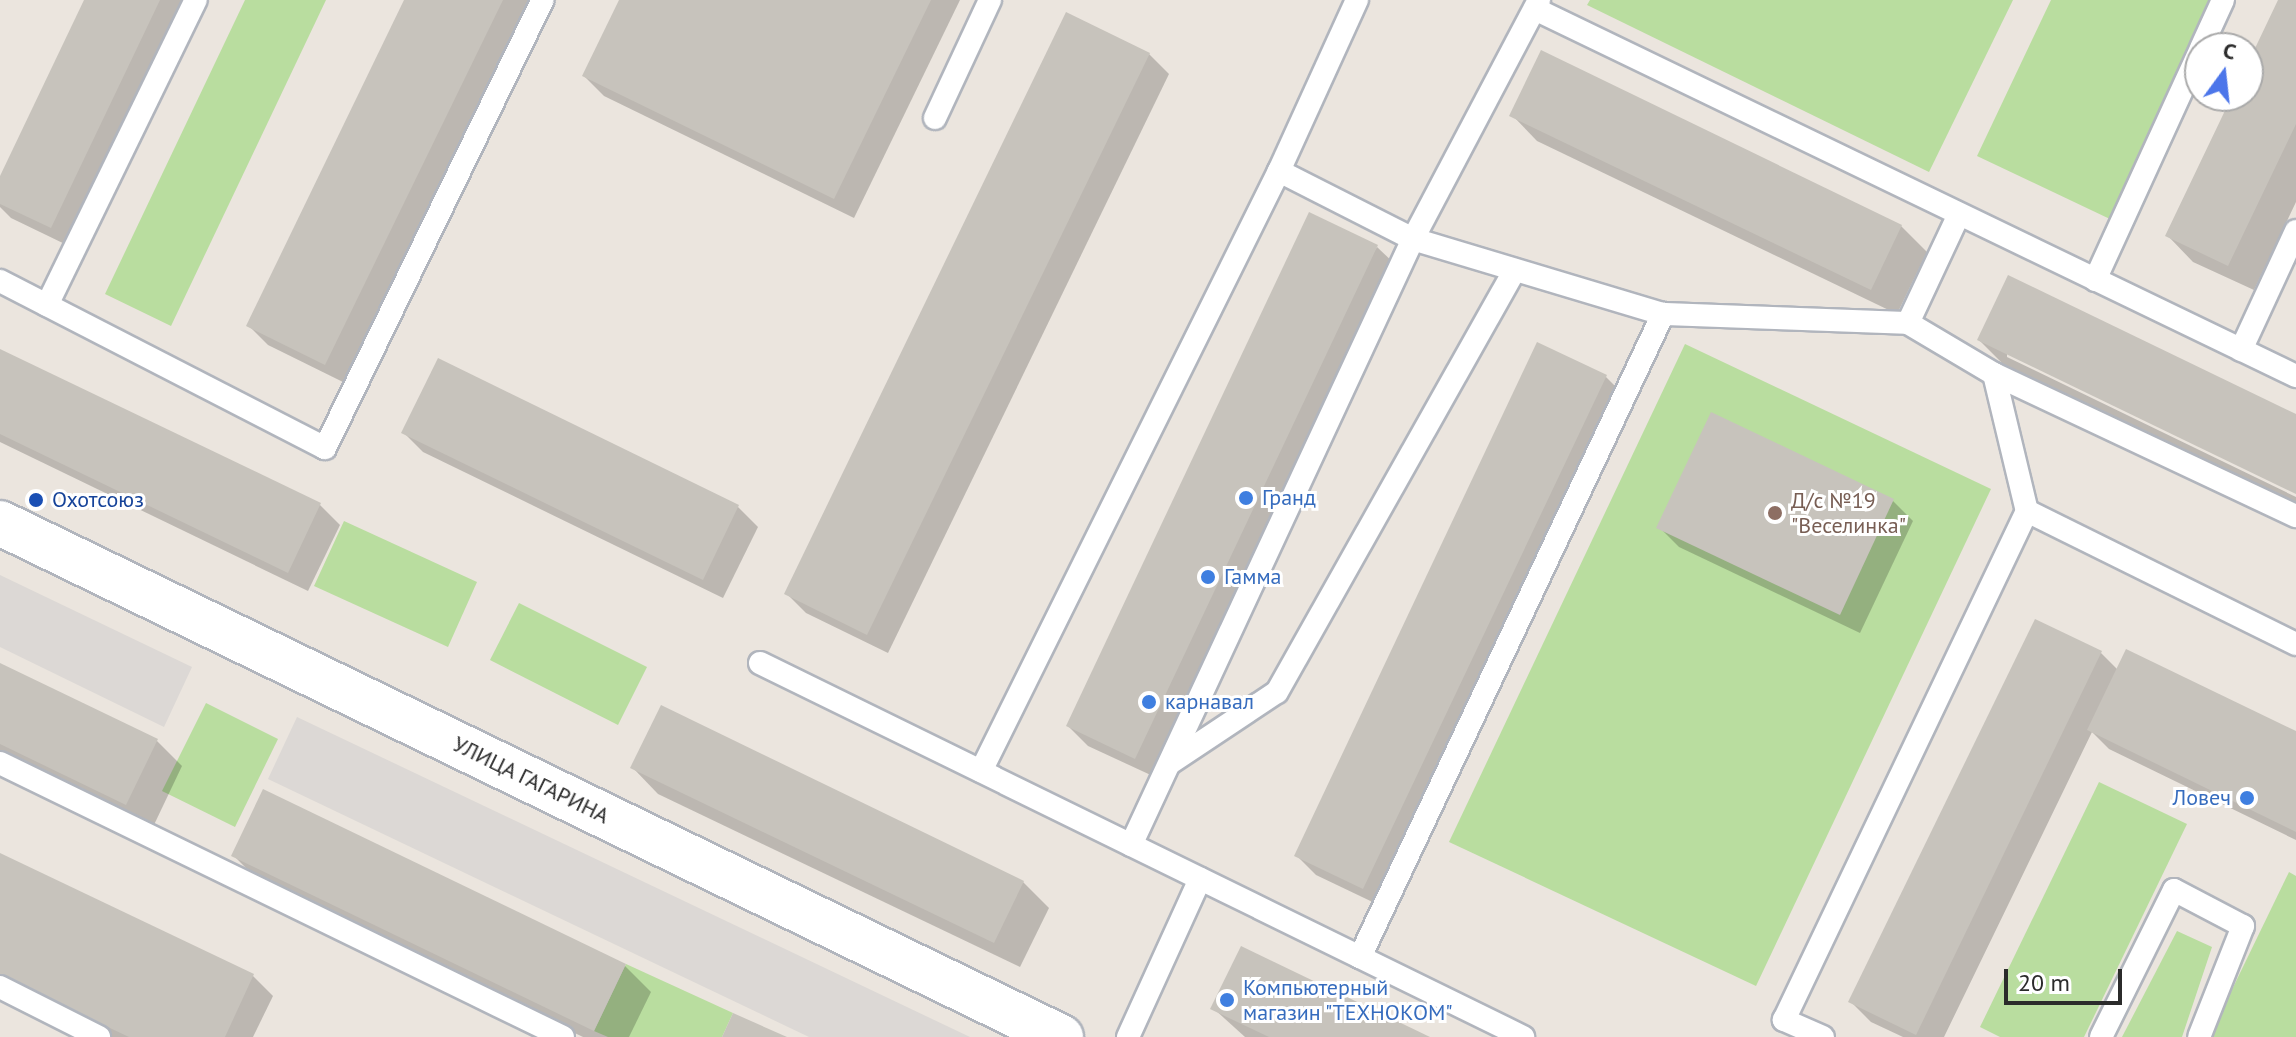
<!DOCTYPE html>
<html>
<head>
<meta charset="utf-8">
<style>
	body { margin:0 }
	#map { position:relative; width:2296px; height:1037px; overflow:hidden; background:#ebe5de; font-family:"PT Sans",sans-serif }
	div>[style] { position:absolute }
	.green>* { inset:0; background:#b9dd9f }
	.plaza>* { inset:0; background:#dcd8d5 }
	.shadow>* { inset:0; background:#0003 }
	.building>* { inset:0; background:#c7c3bc }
	.roads { filter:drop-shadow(2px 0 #b1b5bd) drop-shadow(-2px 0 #b1b5bd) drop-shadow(0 2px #b1b5bd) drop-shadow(0 -2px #b1b5bd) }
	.service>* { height:22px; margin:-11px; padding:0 11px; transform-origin:11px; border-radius:11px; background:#fff }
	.tertiary>* { height:44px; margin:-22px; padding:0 22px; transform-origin:22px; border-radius:22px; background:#fff }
	.dots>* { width:22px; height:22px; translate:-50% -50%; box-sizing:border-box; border:4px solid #fff; border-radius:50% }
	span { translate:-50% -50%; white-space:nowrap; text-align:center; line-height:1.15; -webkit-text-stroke:6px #fff; paint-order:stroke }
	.shop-label { font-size:22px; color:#366cbe }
	.left { translate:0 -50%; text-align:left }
	.right { translate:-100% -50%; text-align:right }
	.transit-label { font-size:22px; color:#164399 }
	.education-label { font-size:22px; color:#785e54 }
	.street-label { font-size:22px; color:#2b2b2b }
	.north { position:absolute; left:2184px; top:32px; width:80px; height:80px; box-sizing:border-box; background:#fff; border:2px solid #aaa; border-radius:50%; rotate:15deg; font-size:22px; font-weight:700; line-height:32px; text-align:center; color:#2b2b2b }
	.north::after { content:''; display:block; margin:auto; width:28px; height:36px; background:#4c76ea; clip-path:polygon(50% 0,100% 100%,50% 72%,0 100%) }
	.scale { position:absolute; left:2004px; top:969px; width:118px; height:36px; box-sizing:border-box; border:4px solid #2b2b2b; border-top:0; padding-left:10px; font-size:24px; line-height:28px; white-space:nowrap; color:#2b2b2b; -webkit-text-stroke:6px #fff; paint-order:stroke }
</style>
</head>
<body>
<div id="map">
	<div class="green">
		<i style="clip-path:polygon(245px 0,326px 0,171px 326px,105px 294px)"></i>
		<i style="clip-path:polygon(1590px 0,2013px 0,1929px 172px,1587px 5px)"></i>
		<i style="clip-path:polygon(2051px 0,2216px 0,2112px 220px,1977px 156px)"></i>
		<i style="clip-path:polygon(1685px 344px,1991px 489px,1756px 986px,1449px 842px)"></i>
		<i style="clip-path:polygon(344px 521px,477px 582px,448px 647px,314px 586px)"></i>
		<i style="clip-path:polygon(519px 603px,647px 667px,618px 725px,490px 660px)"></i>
		<i style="clip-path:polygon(206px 703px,278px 739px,235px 827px,162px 791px)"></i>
		<i style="clip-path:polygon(2099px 782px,2187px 824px,2084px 1037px,2000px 1037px,1980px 1027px)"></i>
		<i style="clip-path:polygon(2289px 872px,2296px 876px,2296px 1037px,2209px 1037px)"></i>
		<i style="clip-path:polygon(2177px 931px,2212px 947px,2182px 1037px,2122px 1037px)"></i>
		<i style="clip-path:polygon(626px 964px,733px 1013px,722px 1037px,608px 1037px,594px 1031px)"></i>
	</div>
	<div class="plaza">
		<i style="clip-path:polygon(0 575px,192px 667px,164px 727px,0 647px)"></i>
		<i style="clip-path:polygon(297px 717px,970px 1037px,809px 1037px,268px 779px)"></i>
	</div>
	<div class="shadow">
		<i style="clip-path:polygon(86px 0,189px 0,71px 247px,11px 218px,0 207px,0 181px)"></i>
		<i style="clip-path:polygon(407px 0,532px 0,345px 383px,268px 345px,248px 325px)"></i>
		<i style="clip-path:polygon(621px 0,960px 0,854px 218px,604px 96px,584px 76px)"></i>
		<i style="clip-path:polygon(2280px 0,2296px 0,2296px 202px,2254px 290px,2193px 262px,2168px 236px,2235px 96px,2248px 96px,2248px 68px)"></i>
		<i style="clip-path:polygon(1149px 54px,1169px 74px,888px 653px,806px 613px,786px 593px)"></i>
		<i style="clip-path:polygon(1512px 115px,1901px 226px,1927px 252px,1897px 314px,1537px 141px)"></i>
		<i style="clip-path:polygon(1377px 247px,1397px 266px,1155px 777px,1088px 746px,1068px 726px)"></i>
		<i style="clip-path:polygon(1979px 340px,2296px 416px,2296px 492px,2007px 353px,2007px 357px,2296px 497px,2296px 506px,2005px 366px)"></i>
		<i style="clip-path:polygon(0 351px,320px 505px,340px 525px,308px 591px,0 442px)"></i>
		<i style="clip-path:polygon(1605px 376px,1625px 396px,1383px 907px,1316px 875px,1296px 855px)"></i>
		<i style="clip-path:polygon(1712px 415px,1893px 501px,1913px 521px,1860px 633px,1679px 547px,1659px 527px)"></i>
		<i style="clip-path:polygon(404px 433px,738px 507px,758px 527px,723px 598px,423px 452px)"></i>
		<i style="clip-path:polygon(2035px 622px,2101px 653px,2118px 670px,2296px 733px,2296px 840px,2109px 749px,2092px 732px,1944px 1037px,1903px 1037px,1871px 1022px,1851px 1002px)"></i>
		<i style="clip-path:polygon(0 665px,157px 741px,182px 766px,152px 829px,0 756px)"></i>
		<i style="clip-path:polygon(633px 768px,1023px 882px,1049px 908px,1020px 967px,658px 794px)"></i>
		<i style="clip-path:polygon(264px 792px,625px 966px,651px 992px,629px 1037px,583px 1037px,259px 881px,233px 855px)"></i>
		<i style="clip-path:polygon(0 856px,253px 976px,273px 996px,253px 1037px,111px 1037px,0 984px)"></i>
		<i style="clip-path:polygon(1213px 1008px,1426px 1037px,1245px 1037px)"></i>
	</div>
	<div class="building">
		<i style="clip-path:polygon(84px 0,160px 0,51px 228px,0 204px,0 176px)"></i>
		<i style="clip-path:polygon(404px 0,503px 0,325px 365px,246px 326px)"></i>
		<i style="clip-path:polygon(619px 0,931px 0,834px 199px,582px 76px)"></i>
		<i style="clip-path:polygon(2278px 0,2296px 0,2296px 124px,2228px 266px,2165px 236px,2232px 96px,2248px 96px,2248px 63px)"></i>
		<i style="clip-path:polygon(1066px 12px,1150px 53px,867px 635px,784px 594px)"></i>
		<i style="clip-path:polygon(1541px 50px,1902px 225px,1871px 290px,1509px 116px)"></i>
		<i style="clip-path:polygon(1309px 212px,1378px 245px,1135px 759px,1066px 726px)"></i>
		<i style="clip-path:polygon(2008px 275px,2296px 414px,2296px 494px,1977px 340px)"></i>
		<i style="clip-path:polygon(1537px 342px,1607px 375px,1363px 889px,1294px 856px)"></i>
		<i style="clip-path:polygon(0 349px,321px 503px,288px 573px,0 434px)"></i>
		<i style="clip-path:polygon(438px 358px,739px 505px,703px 580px,401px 433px)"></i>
		<i style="clip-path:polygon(1711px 412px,1894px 499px,1840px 615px,1656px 528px)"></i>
		<i style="clip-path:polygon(2035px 619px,2102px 651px,1916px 1035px,1848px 1002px)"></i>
		<i style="clip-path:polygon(2126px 649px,2296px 731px,2296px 832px,2087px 730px)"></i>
		<i style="clip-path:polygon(0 663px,158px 739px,126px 805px,0 744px)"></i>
		<i style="clip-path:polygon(661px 705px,1024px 881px,994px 943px,630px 768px)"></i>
		<i style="clip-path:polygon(263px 789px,626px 964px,594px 1031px,231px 856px)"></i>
		<i style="clip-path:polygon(0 853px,254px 974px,225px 1037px,129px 1037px,0 976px)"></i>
		<i style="clip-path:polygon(1241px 946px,1430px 1037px,1269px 1037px,1210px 1009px)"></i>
		<i style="clip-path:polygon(733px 1013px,787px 1037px,722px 1037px)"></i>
	</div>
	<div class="roads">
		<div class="service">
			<i style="left:1535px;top:9px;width:845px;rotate:25.75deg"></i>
			<i style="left:2201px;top:48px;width:53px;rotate:-65.4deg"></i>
			<i style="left:935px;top:118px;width:130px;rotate:-65deg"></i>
			<i style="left:1279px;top:171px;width:150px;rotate:26.9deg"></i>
			<i style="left:1413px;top:239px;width:261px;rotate:16.7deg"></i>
			<i style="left:1663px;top:314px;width:245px;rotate:2.1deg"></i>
			<i style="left:1908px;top:323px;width:100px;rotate:30.7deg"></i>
			<i style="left:1994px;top:374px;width:334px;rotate:25.2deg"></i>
			<i style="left:2095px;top:280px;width:252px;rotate:-65.4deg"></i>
			<i style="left:0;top:281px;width:365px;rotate:27.2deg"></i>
			<i style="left:325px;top:448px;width:498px;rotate:-64.1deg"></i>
			<i style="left:47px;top:305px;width:339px;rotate:-64deg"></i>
			<i style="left:1908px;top:323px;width:120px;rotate:-64.9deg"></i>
			<i style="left:2241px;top:350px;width:131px;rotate:-65.2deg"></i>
			<i style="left:1994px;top:374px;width:141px;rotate:76.5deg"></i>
			<i style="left:760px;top:663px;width:850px;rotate:26.11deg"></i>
			<i style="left:0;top:763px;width:626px;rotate:25.95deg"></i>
			<i style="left:1170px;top:763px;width:128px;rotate:-33.6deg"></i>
			<i style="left:1277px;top:692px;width:484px;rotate:-60.6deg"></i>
			<i style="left:981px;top:771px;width:670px;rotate:-63.59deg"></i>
			<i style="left:1279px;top:171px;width:188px;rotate:-65.5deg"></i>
			<i style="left:1131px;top:845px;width:668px;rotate:-65.05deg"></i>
			<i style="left:1413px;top:239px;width:270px;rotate:-62.2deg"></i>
			<i style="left:1360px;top:957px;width:711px;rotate:-64.77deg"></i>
			<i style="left:0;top:987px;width:111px;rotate:26.8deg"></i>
			<i style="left:1128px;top:1037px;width:174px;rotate:-65.5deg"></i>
			<i style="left:1823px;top:1037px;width:43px;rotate:-156.4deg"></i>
			<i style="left:1784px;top:1020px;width:564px;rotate:-64.48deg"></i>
			<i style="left:2027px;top:511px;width:300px;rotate:26.3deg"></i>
			<i style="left:2101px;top:1037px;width:164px;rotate:-63.6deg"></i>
			<i style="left:2174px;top:890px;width:78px;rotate:27.6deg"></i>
			<i style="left:2243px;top:926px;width:119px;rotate:111.6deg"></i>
		</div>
		<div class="tertiary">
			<i style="left:0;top:523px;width:1179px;rotate:25.85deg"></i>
		</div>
	</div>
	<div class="dots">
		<i style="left:1246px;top:498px;background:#3f7fe0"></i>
		<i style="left:36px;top:500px;background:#1a4fb4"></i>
		<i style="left:1775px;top:513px;background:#8d6e63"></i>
		<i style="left:1208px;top:577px;background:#3f7fe0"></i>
		<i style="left:1149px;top:702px;background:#3f7fe0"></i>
		<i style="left:2247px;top:798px;background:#3f7fe0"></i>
		<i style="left:1227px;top:1000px;background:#3f7fe0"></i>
	</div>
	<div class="shop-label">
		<span class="left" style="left:1262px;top:498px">Гранд</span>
		<span class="left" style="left:1224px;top:577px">Гамма</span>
		<span class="left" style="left:1165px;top:702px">карнавал</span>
		<span class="right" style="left:2231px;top:798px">Ловеч</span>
		<span class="left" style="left:1243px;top:1000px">Компьютерный<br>магазин "ТЕХНОКОМ"</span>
	</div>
	<div class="transit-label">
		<span class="left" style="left:52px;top:500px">Охотсоюз</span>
	</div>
	<div class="education-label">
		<span class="left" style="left:1791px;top:513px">Д/с №19<br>"Веселинка"</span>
	</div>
	<div class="street-label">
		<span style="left:531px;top:780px;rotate:26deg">УЛИЦА ГАГАРИНА</span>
	</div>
	<div class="north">С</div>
	<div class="scale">20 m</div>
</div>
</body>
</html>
